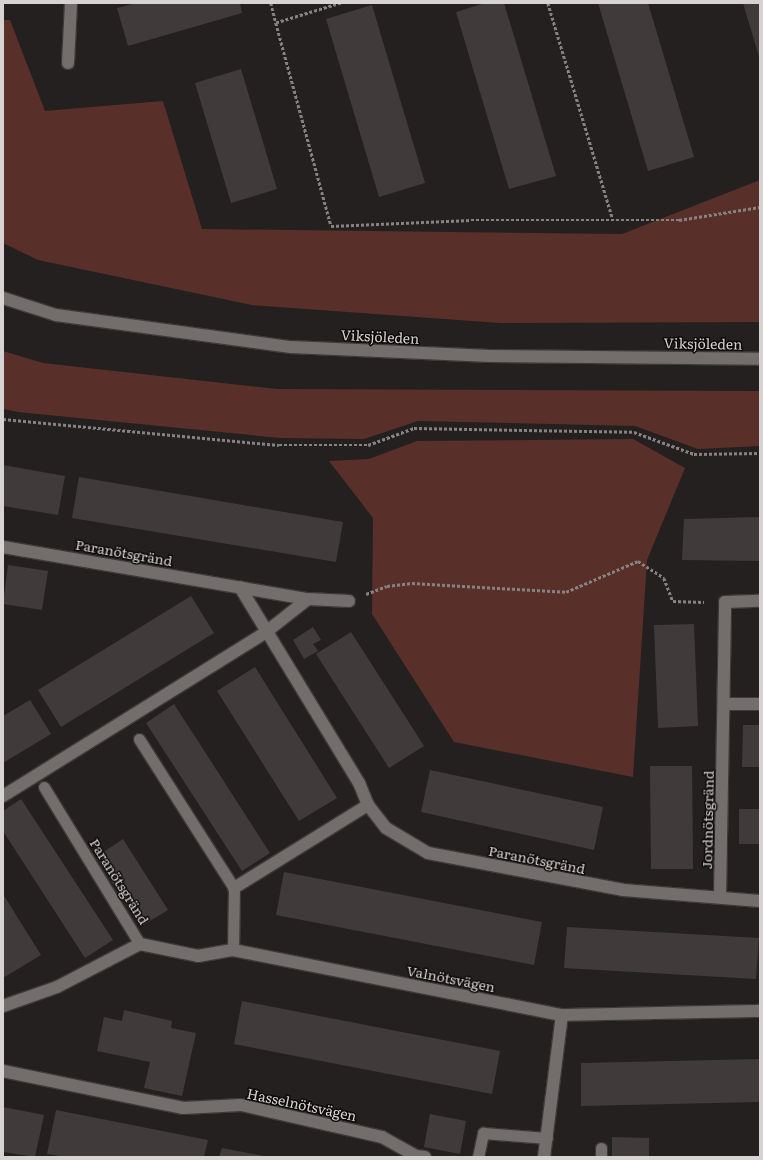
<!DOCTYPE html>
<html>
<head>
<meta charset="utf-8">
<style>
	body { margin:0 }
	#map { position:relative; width:763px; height:1160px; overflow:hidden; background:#252020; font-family:Literata,serif }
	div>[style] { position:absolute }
	.green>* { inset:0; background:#592f29 }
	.building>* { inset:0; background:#403b3a }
	.path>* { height:2.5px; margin-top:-1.25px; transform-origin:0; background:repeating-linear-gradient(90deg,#868281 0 3px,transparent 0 5px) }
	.roads { filter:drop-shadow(1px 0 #3e3a39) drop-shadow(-1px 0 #3e3a39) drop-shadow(0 1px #3e3a39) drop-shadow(0 -1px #3e3a39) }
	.lane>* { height:11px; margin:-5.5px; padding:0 5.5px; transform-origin:5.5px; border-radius:5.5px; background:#736e6c }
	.street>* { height:12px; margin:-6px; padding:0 6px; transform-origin:6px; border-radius:6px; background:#736e6c }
	.secondary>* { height:12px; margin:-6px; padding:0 6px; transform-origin:6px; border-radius:6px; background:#736e6c }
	span { translate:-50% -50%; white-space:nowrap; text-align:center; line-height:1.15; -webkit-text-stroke:3px #0d0b0a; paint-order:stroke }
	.street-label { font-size:14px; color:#d6d3d2 }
	.frame { position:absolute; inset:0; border:4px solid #d6d3d2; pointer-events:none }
</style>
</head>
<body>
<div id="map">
	<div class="green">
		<i style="clip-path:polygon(3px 20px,10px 20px,45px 111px,163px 101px,202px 229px,622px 234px,760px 180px,760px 322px,500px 323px,252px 305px,38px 260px,3px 243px)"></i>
		<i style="clip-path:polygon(3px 351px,43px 363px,277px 389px,760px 391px,760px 446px,698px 449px,635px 426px,418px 421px,364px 439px,280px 438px,18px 412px,3px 409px)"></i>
		<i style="clip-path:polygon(633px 439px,685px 468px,647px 560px,633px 777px,454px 742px,372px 614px,373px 518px,329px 461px,369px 459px,417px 441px)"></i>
	</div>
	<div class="building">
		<i style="clip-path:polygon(136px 3px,240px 3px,242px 13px,128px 46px,117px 8px)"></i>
		<i style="clip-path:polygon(485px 3px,504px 3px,556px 176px,509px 189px,456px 12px)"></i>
		<i style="clip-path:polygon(598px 3px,648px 3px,694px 157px,648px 171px)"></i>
		<i style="clip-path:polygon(743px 3px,760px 3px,760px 60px)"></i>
		<i style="clip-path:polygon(372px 5px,425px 183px,379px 197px,326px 19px)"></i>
		<i style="clip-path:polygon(241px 69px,277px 189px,231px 203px,195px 83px)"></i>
		<i style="clip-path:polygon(3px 465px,65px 476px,58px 515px,3px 506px)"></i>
		<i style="clip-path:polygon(79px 477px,343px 522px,336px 562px,72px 518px)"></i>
		<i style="clip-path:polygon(760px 517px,760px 561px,682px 560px,684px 519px)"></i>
		<i style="clip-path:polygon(8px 565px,48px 571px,42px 610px,3px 604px)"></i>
		<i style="clip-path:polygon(191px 596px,214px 633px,61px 727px,38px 690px)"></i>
		<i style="clip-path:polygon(694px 624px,698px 726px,658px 728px,654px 625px)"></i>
		<i style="clip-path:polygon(313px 627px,321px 640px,313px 644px,318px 651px,304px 659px,293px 640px)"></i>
		<i style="clip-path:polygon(351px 632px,424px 746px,389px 768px,316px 654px)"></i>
		<i style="clip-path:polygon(255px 667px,337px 798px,299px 821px,217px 691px)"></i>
		<i style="clip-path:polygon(30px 700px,51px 734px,3px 763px,3px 716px)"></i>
		<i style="clip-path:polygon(174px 704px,270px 853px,242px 871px,146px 723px)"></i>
		<i style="clip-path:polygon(743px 725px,760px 725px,760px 767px,742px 767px)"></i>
		<i style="clip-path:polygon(650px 766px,692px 766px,693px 869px,651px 869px)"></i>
		<i style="clip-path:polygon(430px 770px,603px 807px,594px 850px,421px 812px)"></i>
		<i style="clip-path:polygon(21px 799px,113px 940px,85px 958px,3px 831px,3px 811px)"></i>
		<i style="clip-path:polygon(739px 809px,760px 809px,760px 844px,739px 844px)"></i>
		<i style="clip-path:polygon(123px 839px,168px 910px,140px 927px,96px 857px)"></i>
		<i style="clip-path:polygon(284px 872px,542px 922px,534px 965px,276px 915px)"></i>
		<i style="clip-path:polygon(3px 894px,41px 955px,3px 978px)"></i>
		<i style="clip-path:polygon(567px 927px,759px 938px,756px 979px,564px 968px)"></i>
		<i style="clip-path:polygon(242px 1001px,500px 1051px,492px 1094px,234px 1044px)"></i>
		<i style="clip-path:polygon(124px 1010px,172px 1021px,171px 1028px,196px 1033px,182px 1096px,144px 1088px,150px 1062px,97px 1051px,104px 1017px,122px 1021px)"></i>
		<i style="clip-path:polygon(760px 1059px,760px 1102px,581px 1106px,581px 1063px)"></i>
		<i style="clip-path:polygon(3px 1107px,44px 1115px,35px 1157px,3px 1152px)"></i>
		<i style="clip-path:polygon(56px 1110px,208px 1140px,204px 1157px,65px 1157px,47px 1154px)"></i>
		<i style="clip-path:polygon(430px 1114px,466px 1121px,460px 1154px,424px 1147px)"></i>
		<i style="clip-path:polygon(612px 1137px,649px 1138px,649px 1157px,612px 1157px)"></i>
		<i style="clip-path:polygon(222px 1148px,264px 1156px,264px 1157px,219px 1157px)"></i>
	</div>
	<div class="path">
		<i style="left:271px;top:3px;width:21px;rotate:76deg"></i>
		<i style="left:341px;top:3px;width:68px;rotate:162.9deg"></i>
		<i style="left:276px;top:23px;width:210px;rotate:74.8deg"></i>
		<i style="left:331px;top:226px;width:140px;rotate:-2.5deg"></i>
		<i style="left:471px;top:220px;width:208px"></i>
		<i style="left:679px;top:220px;width:82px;rotate:-9.1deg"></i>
		<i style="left:548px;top:3px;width:227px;rotate:73.3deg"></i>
		<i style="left:3px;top:419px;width:277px;rotate:5.4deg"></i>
		<i style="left:279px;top:445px;width:89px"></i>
		<i style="left:368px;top:445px;width:49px;rotate:-20.3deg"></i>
		<i style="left:414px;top:428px;width:220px;rotate:1deg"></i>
		<i style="left:634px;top:432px;width:64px;rotate:20.1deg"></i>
		<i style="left:694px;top:454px;width:66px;rotate:-0.9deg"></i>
		<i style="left:366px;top:594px;width:22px;rotate:-21deg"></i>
		<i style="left:387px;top:586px;width:25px;rotate:-7deg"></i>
		<i style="left:412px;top:583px;width:154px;rotate:3.3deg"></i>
		<i style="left:566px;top:592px;width:78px;rotate:-23.3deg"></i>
		<i style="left:638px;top:561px;width:31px;rotate:33deg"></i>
		<i style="left:664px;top:578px;width:25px;rotate:69deg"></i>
		<i style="left:673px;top:601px;width:31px;rotate:2deg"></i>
	</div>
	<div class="roads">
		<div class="lane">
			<i style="left:139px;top:739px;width:177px;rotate:57.5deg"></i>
			<i style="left:234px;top:888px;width:62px;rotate:90.9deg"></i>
			<i style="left:44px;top:787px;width:184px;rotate:58.6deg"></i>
			<i style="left:478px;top:1157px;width:25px;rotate:-78deg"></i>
			<i style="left:483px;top:1133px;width:64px;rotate:4.5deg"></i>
			<i style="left:601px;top:1157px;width:9px;rotate:-90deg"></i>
		</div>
		<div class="street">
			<i style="left:68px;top:63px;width:60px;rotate:-87.1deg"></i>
			<i style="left:3px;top:547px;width:309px;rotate:9.7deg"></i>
			<i style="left:308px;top:599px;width:41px;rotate:2.8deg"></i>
			<i style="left:725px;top:704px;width:35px"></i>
			<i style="left:3px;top:796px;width:310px;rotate:-31.9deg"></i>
			<i style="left:266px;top:632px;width:53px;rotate:-38.2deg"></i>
			<i style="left:368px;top:805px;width:29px;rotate:52deg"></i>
			<i style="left:386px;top:828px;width:49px;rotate:30.8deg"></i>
			<i style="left:428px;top:853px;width:198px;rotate:10.7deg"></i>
			<i style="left:623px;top:890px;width:137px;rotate:4.6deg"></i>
			<i style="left:234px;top:888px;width:158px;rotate:-31.8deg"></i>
			<i style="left:368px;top:805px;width:24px;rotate:-112deg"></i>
			<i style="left:359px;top:783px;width:229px;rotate:-121.3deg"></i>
			<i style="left:720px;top:896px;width:294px;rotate:-89deg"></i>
			<i style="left:725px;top:602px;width:35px;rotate:-2deg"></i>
			<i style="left:3px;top:1006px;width:57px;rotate:-19.4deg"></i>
			<i style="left:57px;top:987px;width:93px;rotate:-27.4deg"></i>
			<i style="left:140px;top:944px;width:59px;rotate:11.7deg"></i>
			<i style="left:198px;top:956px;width:36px;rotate:-10deg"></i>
			<i style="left:233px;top:950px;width:335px;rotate:11.2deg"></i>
			<i style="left:562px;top:1015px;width:198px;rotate:-1.2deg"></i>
			<i style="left:3px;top:1071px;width:184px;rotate:11.6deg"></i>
			<i style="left:183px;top:1108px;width:58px;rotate:-3deg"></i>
			<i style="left:241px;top:1105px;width:145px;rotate:12.8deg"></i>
			<i style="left:382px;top:1137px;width:39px;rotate:29deg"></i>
			<i style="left:416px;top:1156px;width:9px;rotate:6deg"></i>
			<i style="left:544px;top:1157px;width:143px;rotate:-82.8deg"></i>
		</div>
		<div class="secondary">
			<i style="left:3px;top:298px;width:56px;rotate:17.8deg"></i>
			<i style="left:56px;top:315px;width:237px;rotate:7.8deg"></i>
			<i style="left:291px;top:347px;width:199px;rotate:2.6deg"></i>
			<i style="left:490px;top:356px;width:270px;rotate:0.6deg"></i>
		</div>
	</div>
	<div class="street-label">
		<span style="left:380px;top:336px;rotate:3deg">Viksjöleden</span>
		<span style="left:703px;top:343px;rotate:1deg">Viksjöleden</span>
		<span style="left:124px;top:552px;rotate:10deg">Paranötsgränd</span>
		<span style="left:707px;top:820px;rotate:-89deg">Jordnötsgränd</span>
		<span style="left:537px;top:859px;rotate:11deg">Paranötsgränd</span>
		<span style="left:120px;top:881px;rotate:58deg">Paranötsgränd</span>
		<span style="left:451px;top:978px;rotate:11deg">Valnötsvägen</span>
		<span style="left:302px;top:1104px;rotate:12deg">Hasselnötsvägen</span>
	</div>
	<div class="frame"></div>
</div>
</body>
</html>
